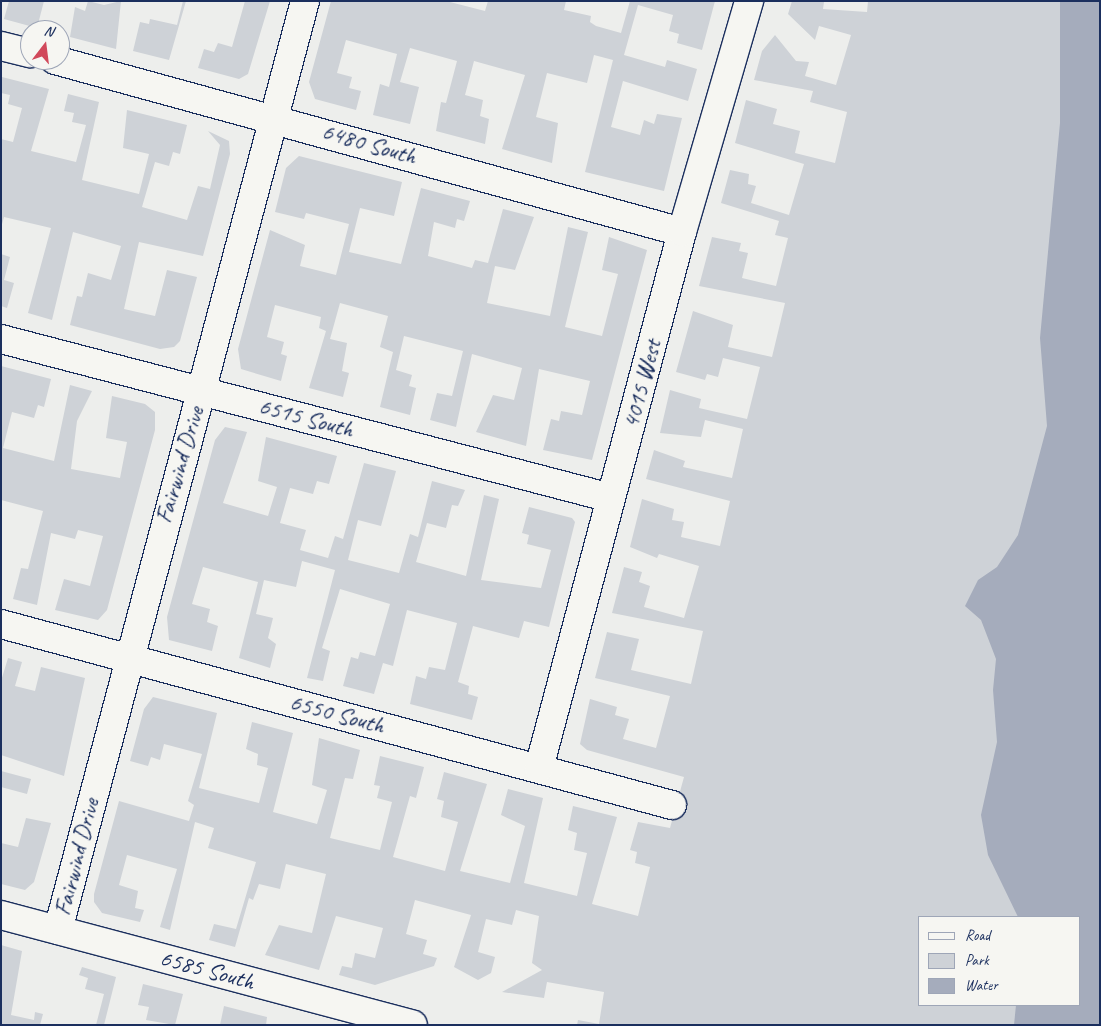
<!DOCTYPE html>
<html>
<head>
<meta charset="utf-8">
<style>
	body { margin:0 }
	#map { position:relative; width:1101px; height:1026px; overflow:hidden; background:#edeeec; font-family:Caveat,sans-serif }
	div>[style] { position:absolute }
	.green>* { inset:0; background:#ced2d7 }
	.water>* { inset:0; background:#a5acbc }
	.roads { filter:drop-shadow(1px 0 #1b2f5e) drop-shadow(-1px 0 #1b2f5e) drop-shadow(0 1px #1b2f5e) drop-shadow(0 -1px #1b2f5e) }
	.minor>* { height:28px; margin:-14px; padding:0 14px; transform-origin:14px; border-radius:14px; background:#f6f6f2 }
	span { translate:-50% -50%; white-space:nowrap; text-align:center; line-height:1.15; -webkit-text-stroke:4px #f6f6f2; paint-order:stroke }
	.street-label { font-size:24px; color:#1b2f5e }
	.frame { position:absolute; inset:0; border:2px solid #1b2f5e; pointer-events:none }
	.legend { position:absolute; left:918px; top:916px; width:162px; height:90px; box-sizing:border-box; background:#f6f6f2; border:1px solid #9ea6b7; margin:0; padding:6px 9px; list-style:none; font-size:15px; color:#1b2f5e }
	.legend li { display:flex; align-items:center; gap:10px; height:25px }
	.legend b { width:25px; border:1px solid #9ea6b7 }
	.north { position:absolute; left:20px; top:20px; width:50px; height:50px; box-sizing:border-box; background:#f6f6f2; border:1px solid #9ea6b7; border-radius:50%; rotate:15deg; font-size:14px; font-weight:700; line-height:20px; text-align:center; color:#1b2f5e }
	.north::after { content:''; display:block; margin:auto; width:18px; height:22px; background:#d1495b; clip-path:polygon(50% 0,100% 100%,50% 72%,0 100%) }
</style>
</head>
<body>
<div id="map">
	<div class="green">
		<i style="clip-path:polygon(9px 1px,44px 1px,37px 28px,4px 19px)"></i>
		<i style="clip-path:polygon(88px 1px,104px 5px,121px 1px,116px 49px,70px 37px,75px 7px,85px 11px)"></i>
		<i style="clip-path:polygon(183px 1px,186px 1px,169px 60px,133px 51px,140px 22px,149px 24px,150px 19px,177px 25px)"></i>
		<i style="clip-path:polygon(245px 1px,270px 1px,248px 74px,239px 79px,198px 68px,204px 49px,214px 52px,218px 43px,232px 47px)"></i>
		<i style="clip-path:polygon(331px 1px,446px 1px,485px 11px,488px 1px,566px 1px,564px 10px,591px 16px,590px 22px,596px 26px,621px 33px,630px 1px,715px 1px,702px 50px,677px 43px,679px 34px,669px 31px,673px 15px,638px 5px,624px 55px,665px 67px,667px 60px,697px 69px,688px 101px,623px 81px,611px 127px,640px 135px,644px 120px,654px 124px,657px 114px,682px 118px,664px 191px,585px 172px,613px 60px,594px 55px,587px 83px,547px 73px,536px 117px,558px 123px,552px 163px,502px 149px,525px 75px,474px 61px,465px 95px,483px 100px,480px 116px,489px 119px,485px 144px,436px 131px,441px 102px,446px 103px,457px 61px,410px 48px,400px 82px,419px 87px,410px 124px,373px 115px,380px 84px,389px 87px,397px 54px,346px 40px,337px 73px,352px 77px,349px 88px,361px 91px,356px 110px,315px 99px,309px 82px)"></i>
		<i style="clip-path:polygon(evenodd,792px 1px,824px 2px,823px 9px,867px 12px,868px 1px,1100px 1px,1100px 1025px,577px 1025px,578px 1020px,599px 1024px,604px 992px,547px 982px,544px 998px,502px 992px,542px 970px,532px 963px,539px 916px,516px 910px,512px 925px,486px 919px,478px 952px,495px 957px,491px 973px,478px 980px,454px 967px,471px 915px,415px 900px,406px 934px,427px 940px,423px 954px,437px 958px,434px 966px,375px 985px,339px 975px,342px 966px,352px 968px,355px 953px,375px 958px,383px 928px,336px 916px,319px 970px,265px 955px,279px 925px,312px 933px,326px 874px,286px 864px,280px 889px,259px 884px,253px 900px,249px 898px,235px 947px,209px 940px,214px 924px,236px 929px,256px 862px,208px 848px,214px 828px,195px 822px,170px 930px,160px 927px,177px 869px,127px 855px,119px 885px,138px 891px,135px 908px,144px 910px,140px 922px,102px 913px,94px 902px,94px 894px,119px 801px,189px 821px,194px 805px,188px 801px,202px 754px,164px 744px,160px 760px,151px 757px,148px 766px,130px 761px,144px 709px,153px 697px,217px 713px,199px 788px,259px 803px,268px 768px,257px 765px,258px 754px,246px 749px,252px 722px,293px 733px,273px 812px,317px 824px,327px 790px,312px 785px,319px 738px,360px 750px,353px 779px,345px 778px,330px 838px,380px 850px,392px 802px,377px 798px,380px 786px,374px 785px,380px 756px,424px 767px,416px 798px,410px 796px,393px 857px,445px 871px,458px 822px,441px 817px,444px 801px,437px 799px,444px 772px,487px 784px,460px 871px,510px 883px,525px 826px,501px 815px,508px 789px,543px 798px,524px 883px,577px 896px,587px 853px,574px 850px,577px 833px,568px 830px,573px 806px,617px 817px,592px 904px,638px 916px,650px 867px,635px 863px,637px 852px,630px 850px,638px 822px,670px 828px,684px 777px,587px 750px,580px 744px,590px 699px,617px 707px,615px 715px,629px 719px,623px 739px,656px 748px,670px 696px,595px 678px,607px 632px,639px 639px,631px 670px,691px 684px,703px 631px,612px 613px,624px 567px,642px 572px,639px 582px,650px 586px,644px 607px,684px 618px,699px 566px,659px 554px,657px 558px,630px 547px,642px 499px,674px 509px,672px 520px,684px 522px,681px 537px,720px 546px,730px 501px,646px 479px,654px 450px,685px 461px,683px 467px,732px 478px,743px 429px,705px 420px,701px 437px,660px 433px,670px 390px,701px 399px,699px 408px,747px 419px,760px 367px,723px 358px,718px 377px,707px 374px,705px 380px,676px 372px,693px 311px,733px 325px,728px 347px,772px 357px,785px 303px,699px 286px,712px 237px,741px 243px,739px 251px,748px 253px,742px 278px,776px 286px,788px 238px,775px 235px,779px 221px,721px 203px,730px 170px,749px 174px,748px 184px,756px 186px,751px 203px,789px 215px,804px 164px,735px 143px,746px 100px,777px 109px,773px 124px,800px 131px,795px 153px,835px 163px,847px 112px,810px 102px,813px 91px,754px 80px,762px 51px,775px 35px,796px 61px,809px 62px,805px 76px,836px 85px,851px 35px,819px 26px,815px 40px,788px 14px,792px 1px,920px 917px,1080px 917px,1080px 1005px,920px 1005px,920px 917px)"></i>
		<i style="clip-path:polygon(2px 77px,49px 89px,31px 151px,76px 162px,86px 125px,72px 122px,74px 113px,64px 111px,68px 94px,99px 102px,82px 180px,139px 194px,149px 154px,123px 148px,127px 110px,187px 125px,180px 154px,173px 152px,169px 166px,155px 162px,142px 207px,187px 220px,198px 186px,210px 189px,220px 145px,208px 131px,229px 141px,230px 154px,203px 256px,139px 242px,124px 309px,155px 316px,167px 270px,197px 277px,180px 341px,174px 347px,160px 349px,70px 325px,77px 296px,82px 297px,88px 273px,111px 280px,121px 246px,73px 232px,52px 320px,28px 313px,51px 228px,4px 217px,1px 228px,1px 139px,13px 142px,22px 108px,8px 104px,10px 95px,1px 93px)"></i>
		<i style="clip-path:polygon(299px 156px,402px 182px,394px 216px,360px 208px,349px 252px,401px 264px,421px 188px,470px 201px,464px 221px,457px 219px,455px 228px,434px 222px,428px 256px,472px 268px,475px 260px,488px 263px,503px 209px,534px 217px,515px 270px,495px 266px,487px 303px,550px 316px,568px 227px,588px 232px,565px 327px,602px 336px,618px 274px,602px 270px,609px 237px,647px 250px,592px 460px,543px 450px,551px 419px,559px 421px,561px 411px,582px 415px,590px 381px,539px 369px,526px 446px,476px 432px,493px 395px,514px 400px,522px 368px,472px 354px,456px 427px,430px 420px,437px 393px,452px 396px,463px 351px,404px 336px,396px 370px,412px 375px,409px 386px,416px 388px,410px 415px,380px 407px,393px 352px,380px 347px,388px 316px,340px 303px,330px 339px,347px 343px,342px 371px,349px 373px,343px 397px,309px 388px,326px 331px,319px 328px,321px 317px,275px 305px,267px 337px,284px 342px,281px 354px,287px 356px,281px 381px,241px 369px,238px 349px,270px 230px,305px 245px,300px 266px,336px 275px,349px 224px,306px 213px,304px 219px,275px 212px,286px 168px)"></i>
		<i style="clip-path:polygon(1px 254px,10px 257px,4px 280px,14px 283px,7px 308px,1px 306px)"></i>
		<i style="clip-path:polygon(1px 366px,51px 379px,44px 407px,38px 405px,34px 418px,12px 412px,3px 448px,54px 461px,70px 385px,92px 391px,77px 421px,71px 469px,120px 478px,127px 442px,106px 438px,112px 396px,145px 404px,155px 412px,155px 430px,107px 610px,98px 620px,55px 610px,64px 579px,90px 586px,103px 536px,78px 530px,75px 539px,51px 533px,37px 605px,13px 599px,21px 568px,28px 569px,43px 511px,1px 500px)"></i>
		<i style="clip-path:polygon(225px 427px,247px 432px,223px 503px,268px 516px,277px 487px,258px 481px,266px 437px,337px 456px,329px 484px,317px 481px,313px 494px,290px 488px,280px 523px,306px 530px,300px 550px,328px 558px,335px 536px,343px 539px,364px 463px,396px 471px,381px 526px,358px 520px,348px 560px,399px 573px,410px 534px,418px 537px,432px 481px,465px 490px,458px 506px,452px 505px,446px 528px,427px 523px,416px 562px,466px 576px,484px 495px,499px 499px,481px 580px,541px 588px,551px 550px,527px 544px,529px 535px,522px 533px,529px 507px,572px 518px,575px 522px,549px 627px,524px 621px,519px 638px,473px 626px,458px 682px,469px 686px,468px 694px,478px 697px,472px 720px,410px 704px,416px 676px,426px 679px,429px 667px,445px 670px,457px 623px,407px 610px,393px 666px,383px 663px,374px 694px,343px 686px,351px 657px,358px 659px,360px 652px,375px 656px,390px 604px,340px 589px,322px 648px,330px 651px,323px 681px,307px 678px,335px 570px,302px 561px,296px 587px,264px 580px,256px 614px,273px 618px,268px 638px,276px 644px,270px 668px,239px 658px,258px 582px,203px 567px,192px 604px,210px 609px,207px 622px,218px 626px,212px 651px,169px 640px,167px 617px,215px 440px)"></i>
		<i style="clip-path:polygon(8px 658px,22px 662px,15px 686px,35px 691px,41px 667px,85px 678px,64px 776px,1px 755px,1px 681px)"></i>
		<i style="clip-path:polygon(1px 771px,31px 779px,27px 794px,1px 787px)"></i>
		<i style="clip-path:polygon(26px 818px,51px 823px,34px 882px,25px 890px,1px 884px,1px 843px,18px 847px)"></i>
		<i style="clip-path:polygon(1px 945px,22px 951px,11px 1015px,34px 1020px,35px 1012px,43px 1014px,40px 1025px,1px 1025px)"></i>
		<i style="clip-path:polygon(82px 967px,116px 977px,104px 1025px,96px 1025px,104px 994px,85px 989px,88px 978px,79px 975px)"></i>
		<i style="clip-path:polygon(143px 984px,183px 994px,175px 1025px,146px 1020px,149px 1007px,138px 1005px)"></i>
		<i style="clip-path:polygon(224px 1006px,267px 1017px,266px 1025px,220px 1025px)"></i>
	</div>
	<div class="water">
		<i style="clip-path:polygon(1060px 1px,1100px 1px,1100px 1025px,1014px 1025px,1016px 1005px,1080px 1005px,1080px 917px,1018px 917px,988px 855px,981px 815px,997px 742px,993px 690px,996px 659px,981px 620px,965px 606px,978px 580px,997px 567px,1018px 535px,1047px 426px,1040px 338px,1060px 123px)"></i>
	</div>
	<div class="roads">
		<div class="minor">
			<i style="left:1px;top:46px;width:30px;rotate:14deg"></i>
			<i style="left:55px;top:60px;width:650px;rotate:15.34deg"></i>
			<i style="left:1px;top:339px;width:630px;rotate:14.61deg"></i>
			<i style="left:1px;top:624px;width:695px;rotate:15.1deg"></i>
			<i style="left:539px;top:768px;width:555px;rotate:-75.06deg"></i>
			<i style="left:682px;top:232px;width:241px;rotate:-73.8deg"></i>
			<i style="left:1px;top:915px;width:426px;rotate:14.9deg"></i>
			<i style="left:58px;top:930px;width:961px;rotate:-75.11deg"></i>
		</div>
	</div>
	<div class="street-label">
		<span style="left:369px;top:144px;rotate:16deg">6480 South</span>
		<span style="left:642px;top:384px;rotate:-75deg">4015 West</span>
		<span style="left:306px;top:418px;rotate:15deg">6515 South</span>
		<span style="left:180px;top:465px;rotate:-74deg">Fairwind Drive</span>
		<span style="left:337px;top:714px;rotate:15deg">6550 South</span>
		<span style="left:77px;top:857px;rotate:-76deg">Fairwind Drive</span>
		<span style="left:207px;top:970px;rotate:15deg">6585 South</span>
	</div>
	<div class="frame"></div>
	<ul class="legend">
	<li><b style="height:6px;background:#f6f6f2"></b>Road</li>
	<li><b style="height:14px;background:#ced2d7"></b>Park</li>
	<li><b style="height:14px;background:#a5acbc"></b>Water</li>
	</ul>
	<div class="north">N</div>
</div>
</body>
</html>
